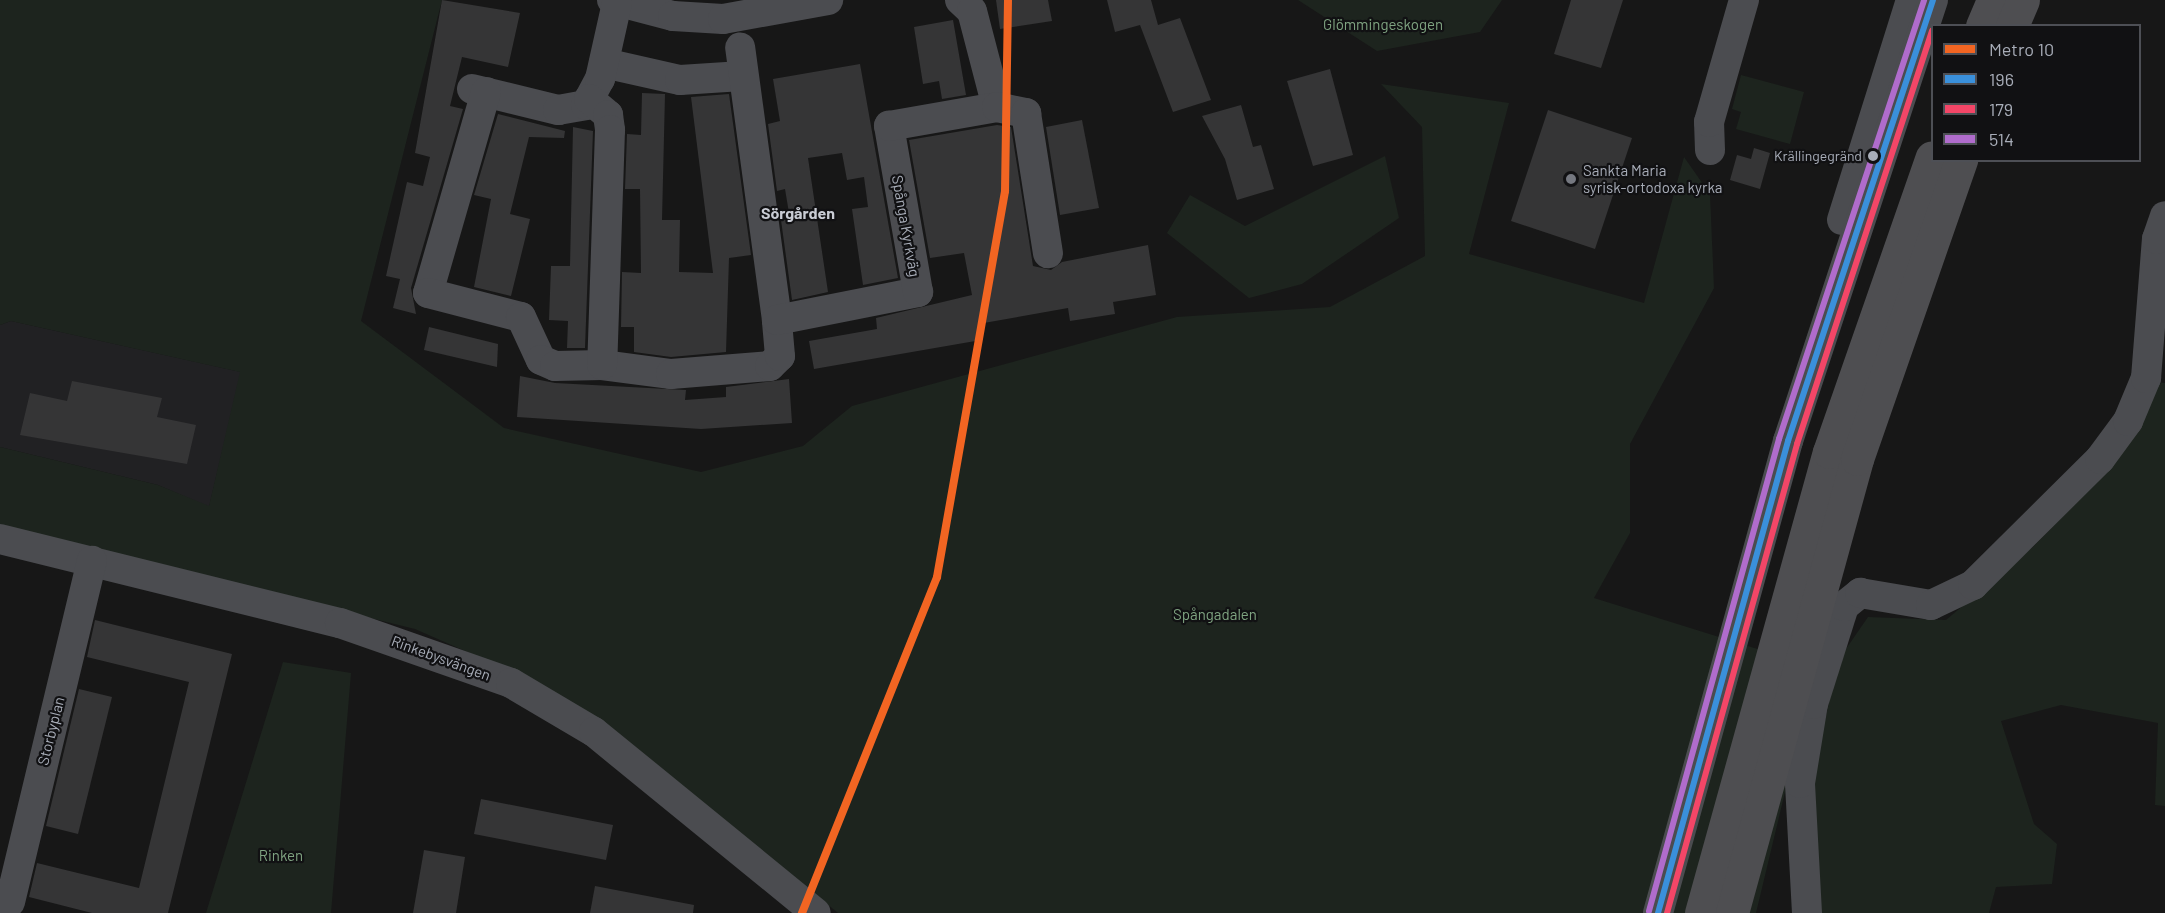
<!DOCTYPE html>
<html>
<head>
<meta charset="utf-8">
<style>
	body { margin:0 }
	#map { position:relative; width:2165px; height:913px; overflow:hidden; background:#171717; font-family:Barlow,sans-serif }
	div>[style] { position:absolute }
	.built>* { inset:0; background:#212123 }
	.green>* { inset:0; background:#1d241e }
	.building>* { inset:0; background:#353536 }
	.minor>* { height:30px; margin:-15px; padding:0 15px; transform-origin:15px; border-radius:15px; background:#4b4c50 }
	.highway>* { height:33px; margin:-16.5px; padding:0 16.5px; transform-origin:16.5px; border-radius:16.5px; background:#4e4e51 }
	.bus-1>* { height:6px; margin:-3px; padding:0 3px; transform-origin:3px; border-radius:3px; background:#3a90db }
	.bus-2>* { height:6px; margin:-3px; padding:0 3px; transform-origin:3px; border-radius:3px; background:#f34667 }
	.bus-3>* { height:6px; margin:-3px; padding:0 3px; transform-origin:3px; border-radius:3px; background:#b06ccc }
	.metro-1>* { height:8px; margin:-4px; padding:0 4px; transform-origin:4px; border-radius:4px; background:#f26522 }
	.dots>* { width:16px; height:16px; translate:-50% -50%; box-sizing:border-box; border:3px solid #111113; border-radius:50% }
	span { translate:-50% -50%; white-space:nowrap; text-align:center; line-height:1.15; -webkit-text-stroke:4.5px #111113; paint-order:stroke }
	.bus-label { font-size:14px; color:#a8adb8 }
	.right { translate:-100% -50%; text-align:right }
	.park-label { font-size:15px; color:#7fa381 }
	.poi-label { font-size:15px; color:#a8adb8 }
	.left { translate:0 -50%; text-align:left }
	.street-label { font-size:15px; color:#a8adb8 }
	.neighbourhood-label { font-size:16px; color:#c9ccd4; font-weight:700 }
	.legend { position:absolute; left:1931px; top:24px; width:210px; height:138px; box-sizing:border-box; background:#111113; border:2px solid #4d4f55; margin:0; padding:8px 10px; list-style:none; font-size:18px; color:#a8adb8 }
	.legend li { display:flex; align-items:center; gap:12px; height:30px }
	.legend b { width:30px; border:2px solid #4d4f55 }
</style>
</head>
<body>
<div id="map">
	<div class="built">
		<i style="clip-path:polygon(11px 321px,241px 372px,209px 507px,158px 485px,0 447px,0 325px)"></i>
	</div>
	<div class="green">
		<i style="clip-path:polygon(0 0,442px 0,361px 321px,504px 428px,701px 472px,803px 446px,852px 406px,1177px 317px,1330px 307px,1425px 256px,1422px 127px,1381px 84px,1509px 103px,1469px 254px,1644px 303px,1684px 157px,1710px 194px,1714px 288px,1630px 444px,1630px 533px,1594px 598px,1815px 667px,1756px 913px,838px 913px,632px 745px,515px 673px,415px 629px,0 527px,0 447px,158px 485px,209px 506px,240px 372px,11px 321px,0 325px)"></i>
		<i style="clip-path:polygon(1298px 0,1502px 0,1480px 32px,1377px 51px)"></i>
		<i style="clip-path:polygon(1741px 75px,1804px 92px,1790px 144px,1736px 129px,1741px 112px,1732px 109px)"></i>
		<i style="clip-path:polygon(1385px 156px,1399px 218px,1302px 284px,1249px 298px,1167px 233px,1190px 195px,1245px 226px)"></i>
		<i style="clip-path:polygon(2157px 382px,2165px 383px,2165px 806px,2155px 805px,2158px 723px,2061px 705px,2001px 721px,2034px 824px,2057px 844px,2052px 884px,1996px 887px,1989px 913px,1813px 913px,1808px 794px,1839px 659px,1868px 617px,1946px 620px,2034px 546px,2106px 472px)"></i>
		<i style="clip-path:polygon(283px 662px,351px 673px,331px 913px,206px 913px)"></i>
	</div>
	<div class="building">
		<i style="clip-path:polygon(442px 0,520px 13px,508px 67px,462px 57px,450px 106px,463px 109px,411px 288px,416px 314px,393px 308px,400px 279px,386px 276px,407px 182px,423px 186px,430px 157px,415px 153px)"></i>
		<i style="clip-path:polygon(996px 0,1048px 0,1052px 21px,1000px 29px)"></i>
		<i style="clip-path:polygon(1107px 0,1151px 0,1158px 25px,1180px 18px,1211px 100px,1173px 112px,1140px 25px,1115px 32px)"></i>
		<i style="clip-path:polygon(1571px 0,1623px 0,1601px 68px,1554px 54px)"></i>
		<i style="clip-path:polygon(953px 20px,966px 95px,942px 99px,939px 81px,923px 84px,914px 27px)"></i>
		<i style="clip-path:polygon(860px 64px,898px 278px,863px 285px,852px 209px,868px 207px,864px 177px,847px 180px,842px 153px,808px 158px,828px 292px,792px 300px,781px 220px,790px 219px,785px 189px,777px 191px,768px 124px,780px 121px,773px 79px)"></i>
		<i style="clip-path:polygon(1330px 69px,1353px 155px,1313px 166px,1287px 81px)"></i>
		<i style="clip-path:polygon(642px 93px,665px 94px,662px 220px,680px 220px,679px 272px,713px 273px,691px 97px,729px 94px,751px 255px,729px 258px,726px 352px,671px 357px,634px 352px,634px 327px,621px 327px,622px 272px,641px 273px,640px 189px,625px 189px,627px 134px,641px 135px)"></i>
		<i style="clip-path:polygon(1241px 105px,1253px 147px,1261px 145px,1274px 189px,1237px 200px,1225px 159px,1202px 116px)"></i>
		<i style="clip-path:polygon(1548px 110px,1632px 138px,1595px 249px,1511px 221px)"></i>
		<i style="clip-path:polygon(498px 114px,565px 131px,564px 138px,529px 137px,510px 214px,530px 219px,511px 296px,474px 287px,491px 199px,474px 195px)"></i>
		<i style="clip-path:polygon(1082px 120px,1099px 208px,1060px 215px,1046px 127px)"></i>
		<i style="clip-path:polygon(997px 125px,1011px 127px,1033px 266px,1051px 270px,1062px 262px,1148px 245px,1156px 295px,1113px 302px,1115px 314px,1070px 321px,1068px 308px,978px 324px,981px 340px,814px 369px,809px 341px,877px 329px,876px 318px,972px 295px,964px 253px,930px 258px,909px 140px)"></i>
		<i style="clip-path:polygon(573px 127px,593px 131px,585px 348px,567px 348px,568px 321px,549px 320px,551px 266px,570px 266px)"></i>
		<i style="clip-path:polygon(1754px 148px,1770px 153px,1760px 189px,1730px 180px,1737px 155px,1751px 159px)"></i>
		<i style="clip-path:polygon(429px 327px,498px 344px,497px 367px,424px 350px)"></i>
		<i style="clip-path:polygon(520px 376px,555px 383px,686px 390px,685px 400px,726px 397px,726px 387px,789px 379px,792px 423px,701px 429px,517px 417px)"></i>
		<i style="clip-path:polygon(72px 381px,162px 398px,157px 417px,196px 425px,187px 464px,20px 435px,30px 393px,67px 401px)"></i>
		<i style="clip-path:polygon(95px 620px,232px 654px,168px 913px,92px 913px,29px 897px,37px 863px,139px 888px,189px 682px,87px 657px)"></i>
		<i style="clip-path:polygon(79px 689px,112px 697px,78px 834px,46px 826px)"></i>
		<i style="clip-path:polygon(481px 799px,613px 825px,606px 860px,474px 834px)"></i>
		<i style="clip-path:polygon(424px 850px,465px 857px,456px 913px,413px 913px)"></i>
		<i style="clip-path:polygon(595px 886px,694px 905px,693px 913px,590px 913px)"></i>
	</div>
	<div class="minor">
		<i style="left:612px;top:0;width:63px;rotate:14.7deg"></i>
		<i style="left:673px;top:16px;width:50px;rotate:3.4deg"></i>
		<i style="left:723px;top:19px;width:107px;rotate:-10.3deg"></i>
		<i style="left:960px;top:0;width:16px;rotate:43deg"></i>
		<i style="left:972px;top:11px;width:99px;rotate:75.4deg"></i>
		<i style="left:604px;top:63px;width:78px;rotate:12.6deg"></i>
		<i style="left:680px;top:80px;width:62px;rotate:-3.7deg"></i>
		<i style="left:472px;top:89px;width:89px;rotate:13.7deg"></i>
		<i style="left:558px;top:110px;width:28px;rotate:-10deg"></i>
		<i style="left:586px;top:105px;width:30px;rotate:-62deg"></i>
		<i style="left:600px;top:79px;width:78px;rotate:-77.4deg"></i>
		<i style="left:486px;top:92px;width:209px;rotate:106.1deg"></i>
		<i style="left:428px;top:293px;width:96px;rotate:14.5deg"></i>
		<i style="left:521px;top:317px;width:47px;rotate:65.1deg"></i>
		<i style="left:541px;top:360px;width:15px;rotate:23deg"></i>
		<i style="left:555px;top:366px;width:47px;rotate:-1.2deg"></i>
		<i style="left:602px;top:365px;width:70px;rotate:7.4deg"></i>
		<i style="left:671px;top:374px;width:99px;rotate:-4.6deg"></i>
		<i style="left:770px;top:366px;width:14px;rotate:-45deg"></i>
		<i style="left:780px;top:356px;width:36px;rotate:-95deg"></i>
		<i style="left:777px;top:320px;width:275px;rotate:-97.7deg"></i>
		<i style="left:589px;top:99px;width:25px;rotate:40deg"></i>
		<i style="left:608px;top:115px;width:15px;rotate:82deg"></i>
		<i style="left:610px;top:130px;width:235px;rotate:91.9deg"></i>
		<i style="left:1710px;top:150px;width:28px;rotate:-92deg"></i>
		<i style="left:1709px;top:122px;width:127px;rotate:-74deg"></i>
		<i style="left:1842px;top:220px;width:231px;rotate:-72.6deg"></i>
		<i style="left:777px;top:320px;width:144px;rotate:-11.2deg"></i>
		<i style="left:918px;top:292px;width:169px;rotate:-99.9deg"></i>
		<i style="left:889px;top:126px;width:110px;rotate:-10deg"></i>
		<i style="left:997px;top:107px;width:30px;rotate:12deg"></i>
		<i style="left:1026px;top:113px;width:142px;rotate:81.1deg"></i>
		<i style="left:0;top:539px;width:350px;rotate:13.9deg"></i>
		<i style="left:340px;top:623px;width:181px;rotate:19.3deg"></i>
		<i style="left:511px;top:683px;width:96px;rotate:30.6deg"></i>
		<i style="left:594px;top:732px;width:286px;rotate:39.2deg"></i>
		<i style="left:10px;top:902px;width:351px;rotate:-76.5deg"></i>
		<i style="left:1658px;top:913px;width:490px;rotate:-74.6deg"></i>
		<i style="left:1788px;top:441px;width:464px;rotate:-71.8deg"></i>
		<i style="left:1807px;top:913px;width:130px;rotate:-93.1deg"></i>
		<i style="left:1800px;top:783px;width:80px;rotate:-80.7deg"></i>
		<i style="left:1813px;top:704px;width:103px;rotate:-72.4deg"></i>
		<i style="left:1844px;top:606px;width:21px;rotate:-39deg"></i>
		<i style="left:1860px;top:593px;width:72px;rotate:9.6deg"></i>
		<i style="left:1931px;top:605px;width:47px;rotate:-25.5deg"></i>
		<i style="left:1973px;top:585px;width:179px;rotate:-44.8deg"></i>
		<i style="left:2100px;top:459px;width:47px;rotate:-53.6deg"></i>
		<i style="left:2128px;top:421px;width:47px;rotate:-67.3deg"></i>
		<i style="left:2146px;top:378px;width:139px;rotate:-85.5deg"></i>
		<i style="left:2157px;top:239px;width:24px;rotate:-71deg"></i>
	</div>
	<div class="highway">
		<i style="left:1982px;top:26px;width:28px;rotate:-67deg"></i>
		<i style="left:2012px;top:26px;width:28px;rotate:-67deg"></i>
		<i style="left:1701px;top:913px;width:478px;rotate:-74.5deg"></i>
		<i style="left:1829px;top:452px;width:312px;rotate:-70.8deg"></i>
		<i style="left:1732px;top:913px;width:471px;rotate:-74.6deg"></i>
		<i style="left:1857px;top:459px;width:317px;rotate:-70.8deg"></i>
	</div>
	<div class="bus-1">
		<i style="left:1658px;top:913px;width:490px;rotate:-74.6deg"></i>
		<i style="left:1788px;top:441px;width:464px;rotate:-71.8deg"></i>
	</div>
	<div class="bus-2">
		<i style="left:1667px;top:913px;width:487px;rotate:-74.5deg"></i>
		<i style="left:1797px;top:444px;width:435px;rotate:-71.9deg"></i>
	</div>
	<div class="bus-3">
		<i style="left:1649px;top:911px;width:490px;rotate:-74.6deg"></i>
		<i style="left:1779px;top:439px;width:462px;rotate:-71.7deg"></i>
	</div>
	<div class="metro-1">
		<i style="left:802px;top:913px;width:362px;rotate:-68.1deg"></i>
		<i style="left:937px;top:577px;width:392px;rotate:-80deg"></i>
		<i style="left:1005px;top:191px;width:191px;rotate:-89.1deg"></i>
	</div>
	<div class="dots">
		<i style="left:1873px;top:156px;background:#a8adb8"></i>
		<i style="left:1571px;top:179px;background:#757880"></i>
	</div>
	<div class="bus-label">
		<span class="right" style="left:1862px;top:156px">Krällingegränd</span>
	</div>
	<div class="park-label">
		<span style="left:1383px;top:25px">Glömmingeskogen</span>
		<span style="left:1215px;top:615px">Spångadalen</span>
		<span style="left:281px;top:856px">Rinken</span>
	</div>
	<div class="poi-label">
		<span class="left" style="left:1583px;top:179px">Sankta Maria<br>syrisk-ortodoxa kyrka</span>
	</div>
	<div class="street-label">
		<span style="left:906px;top:226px;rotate:80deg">Spånga Kyrkväg</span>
		<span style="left:441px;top:658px;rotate:20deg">Rinkebysvängen</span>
		<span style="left:51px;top:731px;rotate:-76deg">Storbyplan</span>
	</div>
	<div class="neighbourhood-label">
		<span style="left:798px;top:213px">Sörgården</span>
	</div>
	<ul class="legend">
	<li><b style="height:8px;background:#f26522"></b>Metro 10</li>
	<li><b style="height:8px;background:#3a90db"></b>196</li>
	<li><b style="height:8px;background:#f34667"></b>179</li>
	<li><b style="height:8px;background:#b06ccc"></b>514</li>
	</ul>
</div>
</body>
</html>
